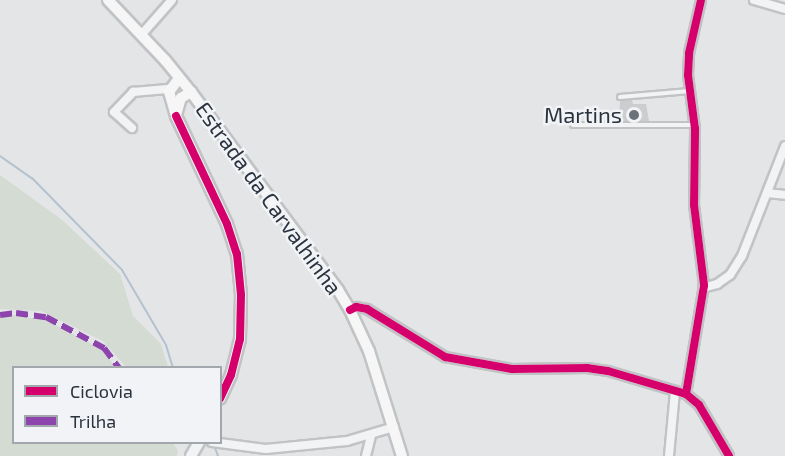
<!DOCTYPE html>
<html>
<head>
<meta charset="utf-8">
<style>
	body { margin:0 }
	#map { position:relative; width:785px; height:456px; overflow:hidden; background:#e3e5e7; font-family:"Exo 2",sans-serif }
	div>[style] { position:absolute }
	.green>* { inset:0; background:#d4dbd3 }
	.stream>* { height:2px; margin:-1px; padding:0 1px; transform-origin:1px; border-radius:1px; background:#b4c2cf }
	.building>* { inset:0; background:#cbcdcf }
	.roads { filter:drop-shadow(2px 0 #c1c3c5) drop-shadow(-2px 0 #c1c3c5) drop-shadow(0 2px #c1c3c5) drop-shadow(0 -2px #c1c3c5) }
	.service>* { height:4px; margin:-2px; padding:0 2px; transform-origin:2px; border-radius:2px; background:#f2f3f4 }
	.minor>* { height:8px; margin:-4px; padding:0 4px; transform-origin:4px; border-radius:4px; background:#f2f3f4 }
	.tertiary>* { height:10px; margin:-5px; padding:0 5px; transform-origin:5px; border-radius:5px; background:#f2f3f4 }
	.secondary>* { height:10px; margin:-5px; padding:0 5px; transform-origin:5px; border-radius:5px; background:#f6f6f6 }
	.quiet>* { height:6px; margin-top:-3px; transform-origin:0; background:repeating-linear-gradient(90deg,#8e44ad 0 12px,transparent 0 18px) }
	.cycleway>* { height:8px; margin:-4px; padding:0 4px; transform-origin:4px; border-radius:4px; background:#d6006c }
	.dots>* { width:16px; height:16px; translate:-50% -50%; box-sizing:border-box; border:3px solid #f1f3f6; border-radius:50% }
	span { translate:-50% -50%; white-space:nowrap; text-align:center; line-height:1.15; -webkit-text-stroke:5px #f1f3f6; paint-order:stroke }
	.poi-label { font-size:22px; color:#2b333f }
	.right { translate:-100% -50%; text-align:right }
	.street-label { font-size:22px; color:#2b333f }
	.legend { position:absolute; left:12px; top:366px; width:210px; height:78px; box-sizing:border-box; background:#f1f3f6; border:2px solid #a2a6ad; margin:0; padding:8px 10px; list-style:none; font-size:18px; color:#2b333f }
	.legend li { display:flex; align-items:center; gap:12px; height:30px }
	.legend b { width:30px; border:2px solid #a2a6ad }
</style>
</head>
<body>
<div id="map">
	<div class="green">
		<i style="clip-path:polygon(0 175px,61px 219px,120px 274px,133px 316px,161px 344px,168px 367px,126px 367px,103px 341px,41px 311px,0 309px)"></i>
		<i style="clip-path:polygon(14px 315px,48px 321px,103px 350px,115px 367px,14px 368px,14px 442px,173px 443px,178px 451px,177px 456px,0 456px,0 317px)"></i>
	</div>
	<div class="stream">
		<i style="left:0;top:156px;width:39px;rotate:35deg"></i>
		<i style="left:32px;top:178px;width:129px;rotate:45.6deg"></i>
		<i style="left:122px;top:270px;width:87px;rotate:59.6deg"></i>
		<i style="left:166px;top:345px;width:24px;rotate:73deg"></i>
		<i style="left:215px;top:448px;width:9px;rotate:69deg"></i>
	</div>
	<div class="building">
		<i style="clip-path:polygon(632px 100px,633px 104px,646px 104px,649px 121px,619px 121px,620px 101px)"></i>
	</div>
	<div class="roads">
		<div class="service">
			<i style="left:620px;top:97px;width:70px;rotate:-4.9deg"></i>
			<i style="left:573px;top:125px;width:121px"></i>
		</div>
		<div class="minor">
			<i style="left:754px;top:0;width:32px;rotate:16deg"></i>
			<i style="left:142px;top:34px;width:45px;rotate:-48.6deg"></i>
			<i style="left:132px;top:128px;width:24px;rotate:-138deg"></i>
			<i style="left:114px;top:112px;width:28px;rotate:-46deg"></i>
			<i style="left:133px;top:92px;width:37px;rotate:-5deg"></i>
			<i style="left:767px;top:193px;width:18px;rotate:6deg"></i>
			<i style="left:703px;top:288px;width:15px;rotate:-16deg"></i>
			<i style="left:717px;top:284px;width:16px;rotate:-35deg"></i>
			<i style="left:730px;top:275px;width:22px;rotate:-58deg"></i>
			<i style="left:742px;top:256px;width:118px;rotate:-68.6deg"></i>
			<i style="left:350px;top:310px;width:7px;rotate:-27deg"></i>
			<i style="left:356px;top:307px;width:11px;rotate:10deg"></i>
			<i style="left:367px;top:309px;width:92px;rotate:31.6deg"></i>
			<i style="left:445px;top:357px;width:68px;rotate:10.2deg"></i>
			<i style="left:512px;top:369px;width:75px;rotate:-0.8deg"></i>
			<i style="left:587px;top:368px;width:21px;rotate:8deg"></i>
			<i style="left:608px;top:371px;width:81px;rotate:16.4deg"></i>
			<i style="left:686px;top:394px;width:17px;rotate:40deg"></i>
			<i style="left:699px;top:405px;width:59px;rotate:59.5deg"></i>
			<i style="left:686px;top:394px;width:110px;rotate:-80.6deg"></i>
			<i style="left:704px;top:285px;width:81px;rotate:-97.1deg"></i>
			<i style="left:694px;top:205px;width:76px;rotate:-89.2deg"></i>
			<i style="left:695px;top:129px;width:54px;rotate:-97.4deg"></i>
			<i style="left:688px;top:75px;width:22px;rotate:-87deg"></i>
			<i style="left:689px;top:53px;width:54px;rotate:-77.2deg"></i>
			<i style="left:212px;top:442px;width:54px;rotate:7.4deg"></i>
			<i style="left:266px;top:449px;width:81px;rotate:-5.6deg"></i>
			<i style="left:347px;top:441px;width:49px;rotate:-16.6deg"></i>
			<i style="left:366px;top:456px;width:21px;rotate:-76deg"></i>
			<i style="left:669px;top:456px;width:65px;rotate:-84.7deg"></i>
		</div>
		<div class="tertiary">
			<i style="left:176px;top:116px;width:119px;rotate:64.7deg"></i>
			<i style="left:227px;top:224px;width:32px;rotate:72deg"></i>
			<i style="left:237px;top:254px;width:41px;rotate:84.4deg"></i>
			<i style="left:241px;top:295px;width:44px;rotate:91.3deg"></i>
			<i style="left:240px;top:339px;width:37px;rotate:104deg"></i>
			<i style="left:231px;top:375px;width:26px;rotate:115deg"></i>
			<i style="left:191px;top:456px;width:16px;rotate:-60deg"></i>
		</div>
		<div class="secondary">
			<i style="left:108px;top:0;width:83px;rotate:46.5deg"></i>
			<i style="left:165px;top:60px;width:41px;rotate:50.9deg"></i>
			<i style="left:191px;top:92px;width:247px;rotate:53.4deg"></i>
			<i style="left:338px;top:290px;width:23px;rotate:59deg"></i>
			<i style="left:350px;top:310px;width:45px;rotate:65.1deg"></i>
			<i style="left:369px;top:351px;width:110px;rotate:72.6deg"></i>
			<i style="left:176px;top:115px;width:18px;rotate:-74deg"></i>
			<i style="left:181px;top:98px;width:12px;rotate:-31deg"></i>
			<i style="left:176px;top:116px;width:25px;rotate:-106deg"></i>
			<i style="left:169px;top:92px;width:17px;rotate:-54deg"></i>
		</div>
	</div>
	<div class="quiet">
		<i style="left:0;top:315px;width:16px;rotate:-7deg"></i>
		<i style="left:16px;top:313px;width:30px;rotate:8deg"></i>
		<i style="left:46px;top:317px;width:66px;rotate:28.1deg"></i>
		<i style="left:104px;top:348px;width:25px;rotate:53deg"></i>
	</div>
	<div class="cycleway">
		<i style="left:176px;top:116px;width:119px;rotate:64.7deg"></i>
		<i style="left:227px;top:224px;width:32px;rotate:72deg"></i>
		<i style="left:237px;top:254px;width:41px;rotate:84.4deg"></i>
		<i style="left:241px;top:295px;width:44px;rotate:91.3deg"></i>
		<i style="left:240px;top:339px;width:37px;rotate:104deg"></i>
		<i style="left:231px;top:375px;width:26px;rotate:115deg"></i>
		<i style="left:350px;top:310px;width:7px;rotate:-27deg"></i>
		<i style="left:356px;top:307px;width:11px;rotate:10deg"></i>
		<i style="left:367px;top:309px;width:92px;rotate:31.6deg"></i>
		<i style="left:445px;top:357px;width:68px;rotate:10.2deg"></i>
		<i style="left:512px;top:369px;width:75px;rotate:-0.8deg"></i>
		<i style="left:587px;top:368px;width:21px;rotate:8deg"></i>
		<i style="left:608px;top:371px;width:81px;rotate:16.4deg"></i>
		<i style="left:686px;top:394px;width:17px;rotate:40deg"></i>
		<i style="left:699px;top:405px;width:59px;rotate:59.5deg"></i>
		<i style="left:686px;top:394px;width:110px;rotate:-80.6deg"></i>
		<i style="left:704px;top:285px;width:81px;rotate:-97.1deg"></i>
		<i style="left:694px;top:205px;width:76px;rotate:-89.2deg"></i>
		<i style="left:695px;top:129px;width:54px;rotate:-97.4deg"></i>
		<i style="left:688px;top:75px;width:22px;rotate:-87deg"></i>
		<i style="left:689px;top:53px;width:54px;rotate:-77.2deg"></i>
	</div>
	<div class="dots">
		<i style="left:634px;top:115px;background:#6b717a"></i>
	</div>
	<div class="poi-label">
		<span class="right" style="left:622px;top:115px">Martins</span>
	</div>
	<div class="street-label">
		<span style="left:269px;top:198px;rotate:54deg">Estrada da Carvalhinha</span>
	</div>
	<ul class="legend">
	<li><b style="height:8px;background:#d6006c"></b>Ciclovia</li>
	<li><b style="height:8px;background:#8e44ad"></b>Trilha</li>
	</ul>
</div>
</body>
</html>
